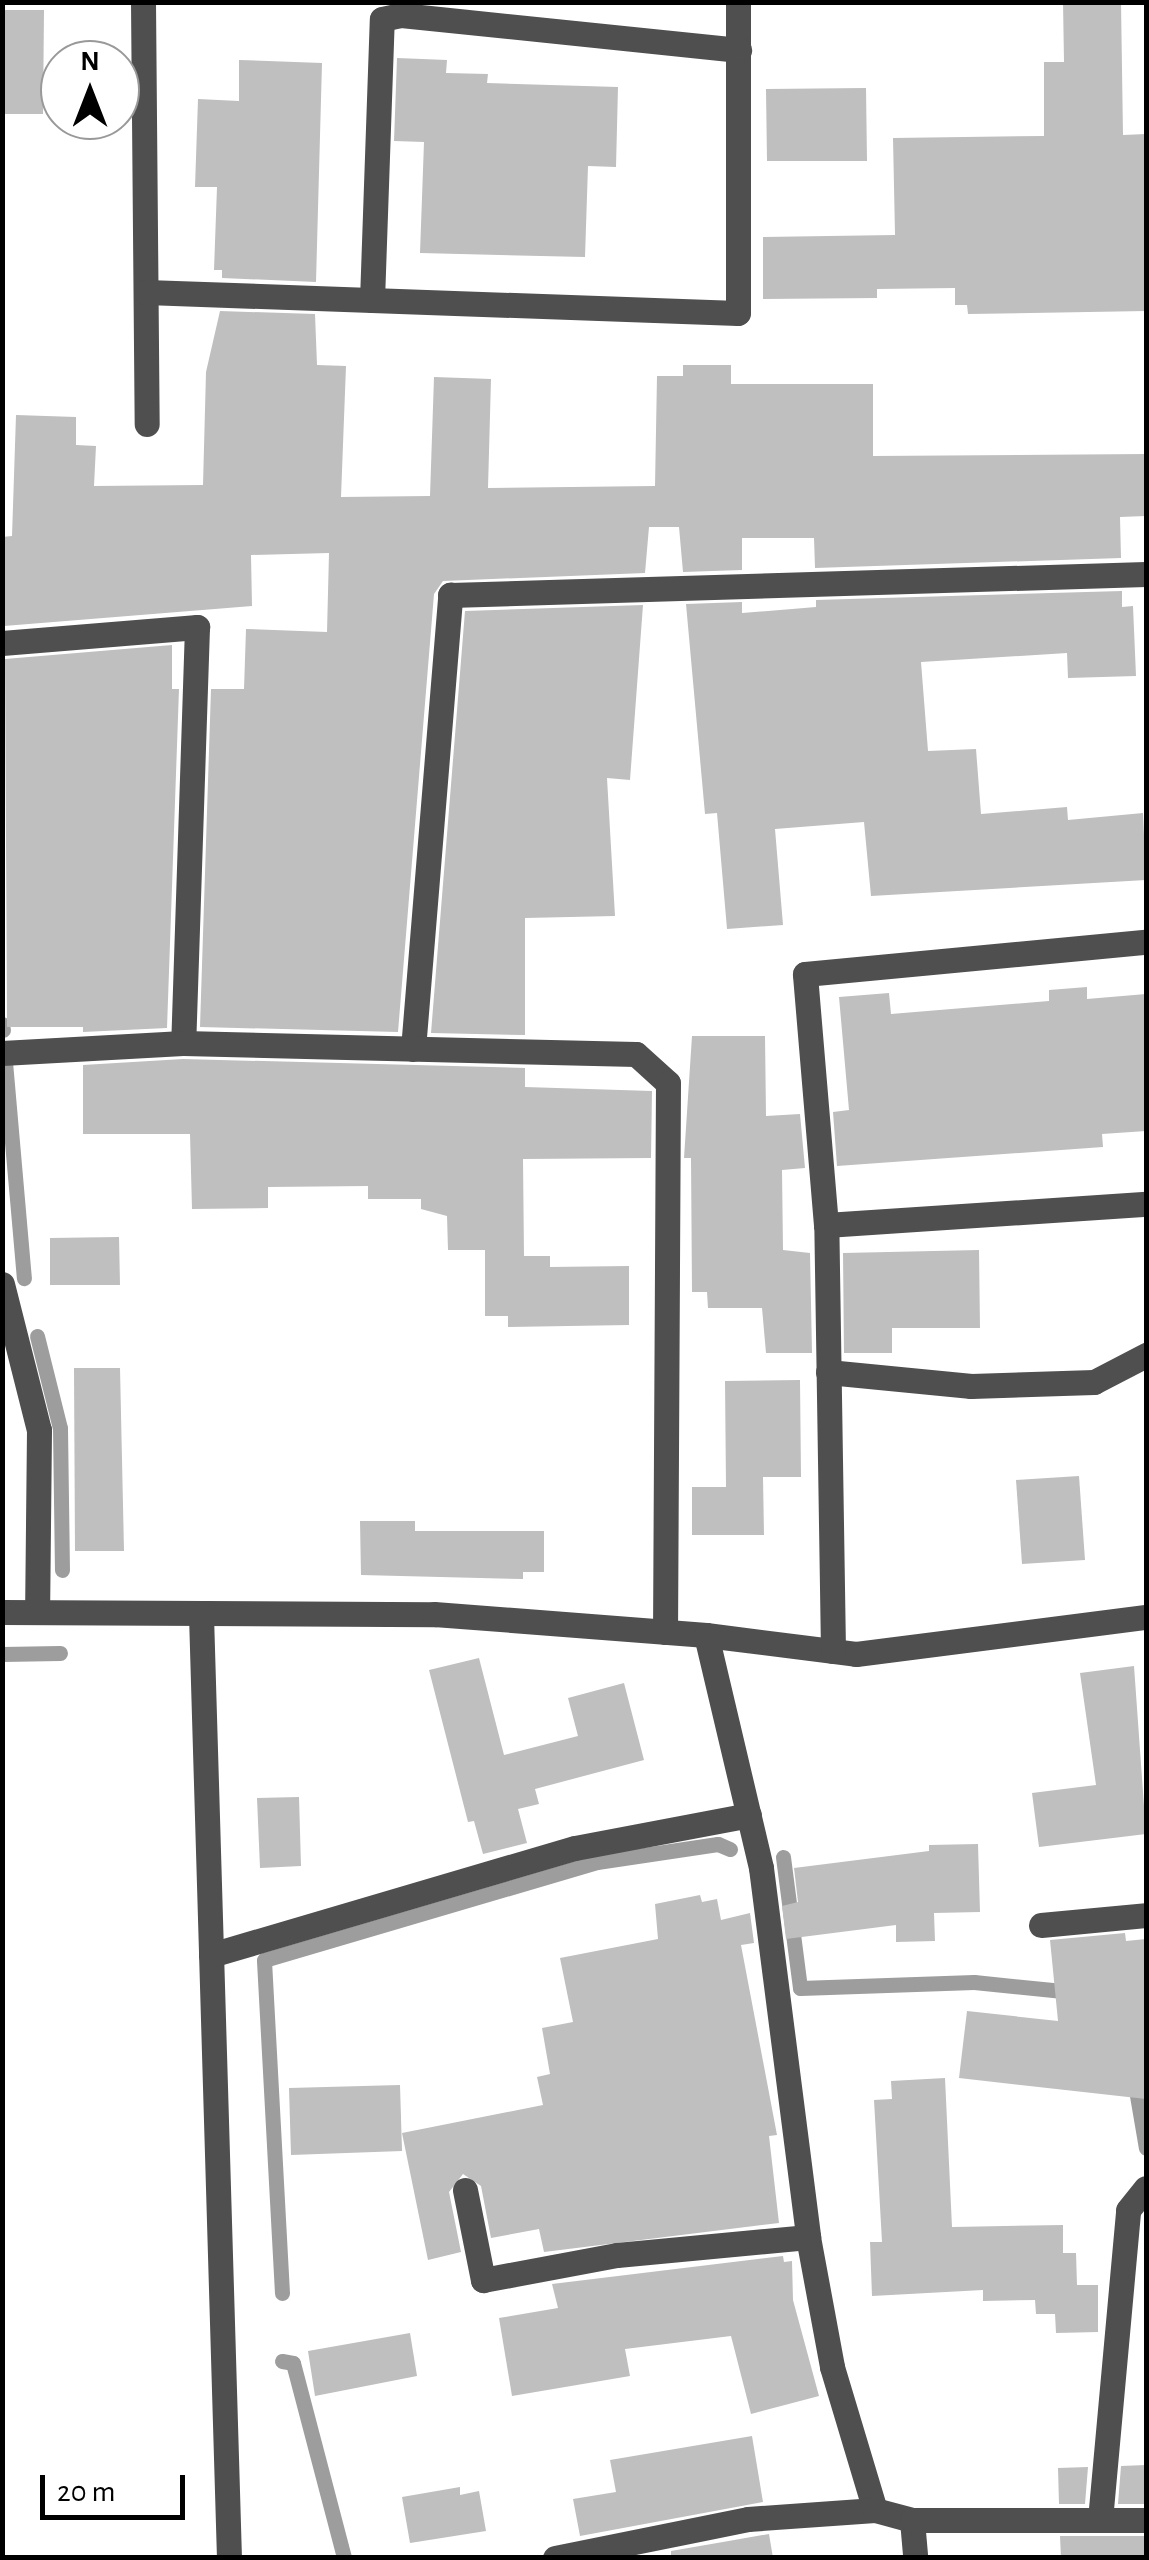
<!DOCTYPE html>
<html>
<head>
<meta charset="utf-8">
<style>
	body { margin:0 }
	#map { position:relative; width:1149px; height:2560px; overflow:hidden; background:#fff; font-family:"Alegreya Sans",sans-serif }
	div>[style] { position:absolute }
	.stream>* { height:15px; margin:-7.5px; padding:0 7.5px; transform-origin:7.5px; border-radius:7.5px; background:#9d9d9d }
	.building>* { inset:0; background:#bfbfbf }
	.minor>* { height:25px; margin:-12.5px; padding:0 12.5px; transform-origin:12.5px; border-radius:12.5px; background:#4f4f4f }
	span { translate:-50% -50%; white-space:nowrap; text-align:center; line-height:1.15; -webkit-text-stroke:8px #fff; paint-order:stroke }
	.frame { position:absolute; inset:0; border:5px solid #000; pointer-events:none }
	.north { position:absolute; left:40px; top:40px; width:100px; height:100px; box-sizing:border-box; background:#fff; border:2px solid #999; border-radius:50%; rotate:0deg; font-size:28px; font-weight:700; line-height:40px; text-align:center; color:#000 }
	.north::after { content:''; display:block; margin:auto; width:35px; height:45px; background:#000; clip-path:polygon(50% 0,100% 100%,50% 72%,0 100%) }
	.scale { position:absolute; left:40px; top:2475px; width:145px; height:45px; box-sizing:border-box; border:5px solid #000; border-top:0; padding-left:12px; font-size:30px; line-height:35px; white-space:nowrap; color:#000; -webkit-text-stroke:8px #fff; paint-order:stroke }
</style>
</head>
<body>
<div id="map">
	<div class="stream">
		<i style="left:2px;top:1024px;width:6px;rotate:81deg"></i>
		<i style="left:5px;top:1062px;width:217px;rotate:85deg"></i>
		<i style="left:37px;top:1336px;width:95px;rotate:76deg"></i>
		<i style="left:60px;top:1428px;width:142px;rotate:89.2deg"></i>
		<i style="left:2px;top:1654px;width:58px;rotate:-1deg"></i>
		<i style="left:783px;top:1857px;width:132px;rotate:82.6deg"></i>
		<i style="left:800px;top:1988px;width:174px;rotate:-2deg"></i>
		<i style="left:974px;top:1982px;width:99px;rotate:5.8deg"></i>
		<i style="left:1134px;top:2078px;width:71px;rotate:80.3deg"></i>
		<i style="left:282px;top:2293px;width:333px;rotate:-93.1deg"></i>
		<i style="left:264px;top:1960px;width:347px;rotate:-16.4deg"></i>
		<i style="left:597px;top:1862px;width:122px;rotate:-8.5deg"></i>
		<i style="left:718px;top:1844px;width:13px;rotate:23deg"></i>
		<i style="left:282px;top:2361px;width:11px;rotate:10deg"></i>
		<i style="left:293px;top:2363px;width:202px;rotate:75.3deg"></i>
	</div>
	<div class="building">
		<i style="clip-path:polygon(1063px 2px,1121px 2px,1123px 135px,1146px 134px,1146px 311px,968px 314px,967px 305px,955px 305px,955px 288px,877px 289px,877px 298px,763px 299px,763px 237px,895px 235px,893px 138px,1044px 136px,1044px 62px,1064px 62px)"></i>
		<i style="clip-path:polygon(2px 10px,44px 10px,43px 114px,2px 114px)"></i>
		<i style="clip-path:polygon(397px 58px,447px 60px,446px 73px,488px 74px,487px 83px,618px 87px,616px 167px,588px 166px,585px 257px,420px 253px,424px 142px,394px 141px)"></i>
		<i style="clip-path:polygon(239px 60px,322px 63px,316px 282px,222px 278px,222px 270px,214px 270px,217px 187px,195px 187px,198px 99px,239px 101px)"></i>
		<i style="clip-path:polygon(866px 88px,867px 161px,767px 161px,766px 89px)"></i>
		<i style="clip-path:polygon(220px 311px,315px 314px,317px 365px,346px 366px,341px 497px,430px 496px,434px 377px,491px 379px,488px 488px,655px 486px,657px 376px,683px 376px,683px 365px,731px 365px,731px 384px,873px 384px,873px 456px,1146px 454px,1146px 516px,1120px 517px,1121px 558px,815px 568px,814px 538px,742px 538px,742px 570px,683px 572px,679px 527px,649px 527px,645px 573px,443px 581px,434px 594px,398px 1032px,200px 1027px,211px 689px,244px 689px,246px 629px,327px 632px,329px 553px,251px 555px,252px 606px,4px 626px,2px 537px,12px 536px,16px 415px,76px 417px,76px 445px,96px 446px,94px 486px,203px 485px,206px 372px)"></i>
		<i style="clip-path:polygon(1122px 591px,1122px 607px,1133px 606px,1136px 676px,1068px 678px,1067px 653px,921px 662px,928px 751px,976px 749px,981px 814px,1067px 807px,1068px 820px,1143px 813px,1146px 880px,871px 896px,864px 822px,775px 829px,783px 925px,727px 929px,717px 813px,705px 814px,686px 604px,742px 602px,742px 613px,816px 607px,816px 600px)"></i>
		<i style="clip-path:polygon(643px 605px,630px 780px,607px 778px,615px 916px,525px 918px,525px 1035px,431px 1033px,465px 611px)"></i>
		<i style="clip-path:polygon(172px 645px,172px 689px,179px 689px,167px 1028px,83px 1032px,83px 1027px,7px 1027px,5px 659px)"></i>
		<i style="clip-path:polygon(1087px 987px,1087px 999px,1146px 994px,1146px 1131px,1102px 1134px,1103px 1147px,837px 1166px,833px 1112px,849px 1110px,839px 997px,889px 993px,891px 1014px,1049px 1001px,1049px 990px)"></i>
		<i style="clip-path:polygon(692px 1036px,765px 1036px,766px 1116px,800px 1114px,805px 1168px,782px 1170px,783px 1250px,810px 1253px,812px 1353px,766px 1353px,762px 1308px,708px 1308px,707px 1292px,692px 1292px,691px 1158px,684px 1158px)"></i>
		<i style="clip-path:polygon(183px 1059px,525px 1068px,525px 1087px,652px 1091px,651px 1158px,523px 1159px,524px 1256px,550px 1256px,550px 1267px,629px 1266px,629px 1325px,508px 1327px,508px 1316px,485px 1316px,485px 1250px,448px 1250px,447px 1216px,421px 1209px,421px 1199px,368px 1199px,368px 1186px,268px 1187px,268px 1208px,192px 1209px,190px 1134px,83px 1134px,83px 1065px)"></i>
		<i style="clip-path:polygon(119px 1237px,120px 1285px,50px 1285px,50px 1238px)"></i>
		<i style="clip-path:polygon(979px 1250px,980px 1328px,892px 1328px,892px 1353px,844px 1353px,843px 1253px)"></i>
		<i style="clip-path:polygon(74px 1368px,120px 1368px,124px 1551px,75px 1551px)"></i>
		<i style="clip-path:polygon(800px 1380px,801px 1477px,763px 1477px,764px 1535px,692px 1535px,692px 1487px,726px 1487px,725px 1381px)"></i>
		<i style="clip-path:polygon(1079px 1476px,1085px 1560px,1022px 1564px,1016px 1480px)"></i>
		<i style="clip-path:polygon(360px 1521px,415px 1521px,415px 1531px,544px 1531px,544px 1572px,523px 1572px,523px 1579px,361px 1575px)"></i>
		<i style="clip-path:polygon(479px 1658px,504px 1755px,578px 1736px,568px 1698px,624px 1683px,644px 1760px,535px 1789px,539px 1804px,518px 1809px,527px 1843px,483px 1854px,474px 1821px,468px 1822px,429px 1670px)"></i>
		<i style="clip-path:polygon(1134px 1666px,1146px 1834px,1039px 1847px,1032px 1793px,1096px 1785px,1080px 1673px)"></i>
		<i style="clip-path:polygon(299px 1797px,301px 1866px,260px 1868px,257px 1798px)"></i>
		<i style="clip-path:polygon(978px 1844px,980px 1912px,934px 1913px,935px 1941px,896px 1942px,896px 1925px,786px 1939px,782px 1906px,798px 1902px,794px 1868px,929px 1851px,929px 1845px)"></i>
		<i style="clip-path:polygon(700px 1895px,702px 1902px,717px 1899px,721px 1920px,750px 1913px,754px 1943px,741px 1945px,777px 2135px,769px 2136px,779px 2223px,544px 2252px,539px 2229px,491px 2238px,481px 2186px,463px 2174px,449px 2192px,461px 2252px,428px 2260px,402px 2133px,543px 2105px,537px 2077px,550px 2074px,542px 2028px,573px 2022px,560px 1958px,658px 1939px,655px 1904px)"></i>
		<i style="clip-path:polygon(1125px 1933px,1126px 1941px,1146px 1939px,1146px 2099px,959px 2078px,967px 2011px,1058px 2021px,1050px 1940px)"></i>
		<i style="clip-path:polygon(945px 2078px,952px 2227px,1063px 2225px,1063px 2253px,1076px 2253px,1077px 2285px,1098px 2285px,1098px 2332px,1056px 2333px,1055px 2314px,1036px 2314px,1035px 2300px,983px 2301px,983px 2290px,872px 2296px,870px 2242px,882px 2242px,874px 2100px,892px 2099px,891px 2081px)"></i>
		<i style="clip-path:polygon(400px 2085px,402px 2151px,291px 2155px,289px 2088px)"></i>
		<i style="clip-path:polygon(783px 2256px,784px 2262px,792px 2261px,793px 2300px,819px 2396px,751px 2414px,731px 2336px,625px 2349px,630px 2376px,512px 2396px,499px 2318px,558px 2308px,552px 2284px)"></i>
		<i style="clip-path:polygon(410px 2333px,417px 2376px,315px 2396px,308px 2351px)"></i>
		<i style="clip-path:polygon(752px 2436px,763px 2502px,580px 2536px,573px 2499px,616px 2492px,610px 2460px)"></i>
		<i style="clip-path:polygon(1146px 2465px,1146px 2504px,1118px 2504px,1121px 2466px)"></i>
		<i style="clip-path:polygon(1088px 2467px,1085px 2504px,1059px 2504px,1058px 2468px)"></i>
		<i style="clip-path:polygon(460px 2487px,460px 2495px,479px 2491px,486px 2531px,410px 2543px,402px 2497px)"></i>
		<i style="clip-path:polygon(769px 2534px,773px 2558px,671px 2558px,671px 2551px)"></i>
		<i style="clip-path:polygon(1060px 2536px,1146px 2536px,1146px 2558px,1061px 2558px)"></i>
	</div>
	<div class="minor">
		<i style="left:143px;top:2px;width:422px;rotate:89.5deg"></i>
		<i style="left:146px;top:292px;width:592px;rotate:2.03deg"></i>
		<i style="left:738px;top:313px;width:311px;rotate:-90deg"></i>
		<i style="left:372px;top:300px;width:281px;rotate:-88deg"></i>
		<i style="left:382px;top:19px;width:19px;rotate:-12deg"></i>
		<i style="left:401px;top:15px;width:340px;rotate:5.9deg"></i>
		<i style="left:2px;top:643px;width:196px;rotate:-4.7deg"></i>
		<i style="left:197px;top:627px;width:416px;rotate:91.9deg"></i>
		<i style="left:413px;top:1049px;width:456px;rotate:-85.3deg"></i>
		<i style="left:450px;top:595px;width:696px;rotate:-1.73deg"></i>
		<i style="left:2px;top:1053px;width:181px;rotate:-3.2deg"></i>
		<i style="left:183px;top:1043px;width:453px;rotate:1.4deg"></i>
		<i style="left:636px;top:1054px;width:43px;rotate:42.2deg"></i>
		<i style="left:668px;top:1083px;width:549px;rotate:90.31deg"></i>
		<i style="left:826px;top:1225px;width:321px;rotate:-3.8deg"></i>
		<i style="left:2px;top:1284px;width:151px;rotate:75.8deg"></i>
		<i style="left:39px;top:1430px;width:182px;rotate:90.6deg"></i>
		<i style="left:828px;top:1372px;width:144px;rotate:5.6deg"></i>
		<i style="left:971px;top:1386px;width:123px;rotate:-1.9deg"></i>
		<i style="left:1094px;top:1382px;width:59px;rotate:-27.4deg"></i>
		<i style="left:2px;top:1612px;width:432px;rotate:0.3deg"></i>
		<i style="left:434px;top:1614px;width:273px;rotate:4.4deg"></i>
		<i style="left:706px;top:1635px;width:239px;rotate:76.7deg"></i>
		<i style="left:761px;top:1868px;width:372px;rotate:82.7deg"></i>
		<i style="left:808px;top:2237px;width:132px;rotate:79.5deg"></i>
		<i style="left:832px;top:2367px;width:149px;rotate:73.3deg"></i>
		<i style="left:201px;top:1615px;width:943px;rotate:88.3deg"></i>
		<i style="left:706px;top:1635px;width:151px;rotate:7.2deg"></i>
		<i style="left:856px;top:1654px;width:292px;rotate:-7.3deg"></i>
		<i style="left:833px;top:1651px;width:426px;rotate:-90.9deg"></i>
		<i style="left:826px;top:1225px;width:252px;rotate:-94.8deg"></i>
		<i style="left:805px;top:974px;width:342px;rotate:-5.4deg"></i>
		<i style="left:1041px;top:1925px;width:105px;rotate:-5.4deg"></i>
		<i style="left:211px;top:1955px;width:379px;rotate:-16.4deg"></i>
		<i style="left:575px;top:1848px;width:177px;rotate:-10.7deg"></i>
		<i style="left:465px;top:2190px;width:92px;rotate:78.7deg"></i>
		<i style="left:483px;top:2280px;width:136px;rotate:-10.6deg"></i>
		<i style="left:617px;top:2255px;width:192px;rotate:-5.4deg"></i>
		<i style="left:912px;top:2520px;width:38px;rotate:85deg"></i>
		<i style="left:1100px;top:2520px;width:311px;rotate:-84.8deg"></i>
		<i style="left:1128px;top:2210px;width:28px;rotate:-51deg"></i>
		<i style="left:555px;top:2558px;width:197px;rotate:-11.4deg"></i>
		<i style="left:748px;top:2519px;width:127px;rotate:-4.1deg"></i>
		<i style="left:875px;top:2510px;width:38px;rotate:15deg"></i>
		<i style="left:912px;top:2520px;width:234px"></i>
	</div>
	<div class="frame"></div>
	<div class="north">N</div>
	<div class="scale">20 m</div>
</div>
</body>
</html>
